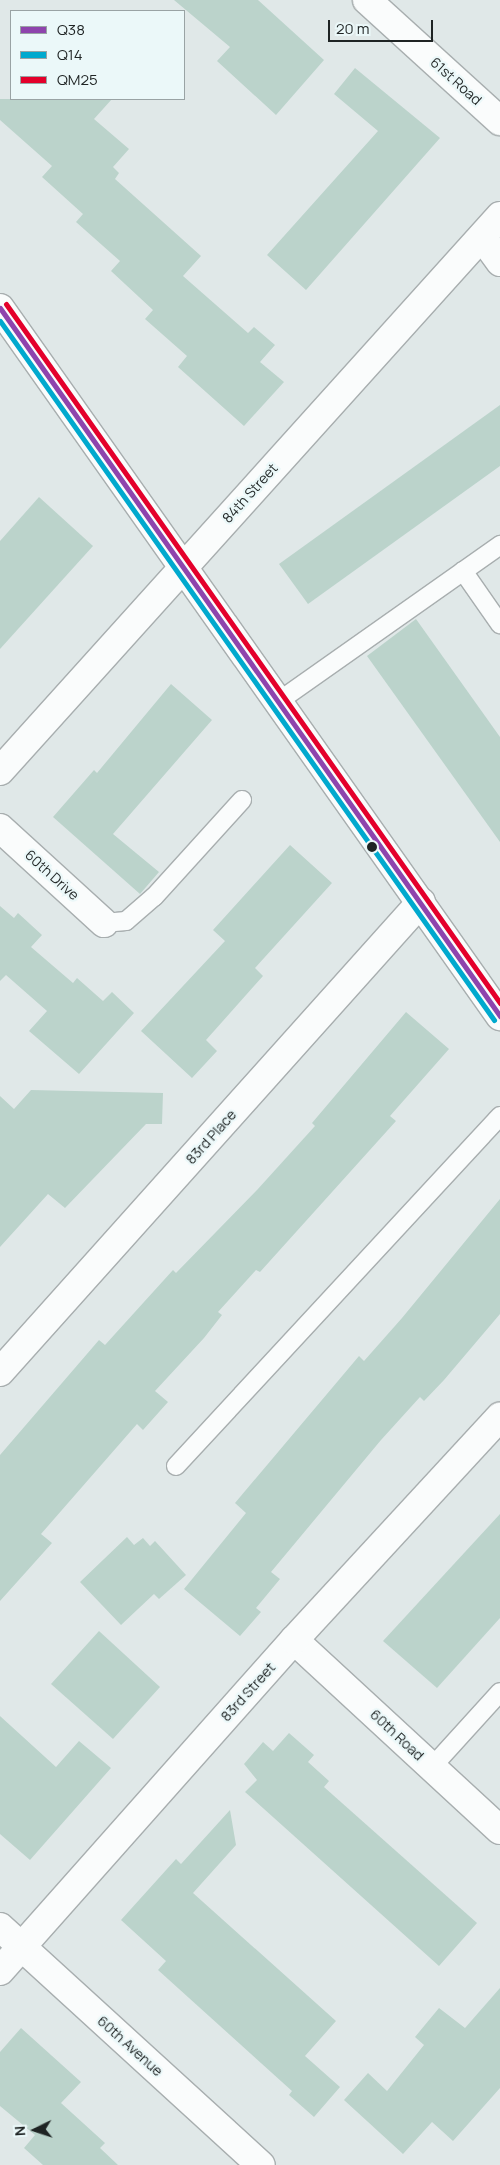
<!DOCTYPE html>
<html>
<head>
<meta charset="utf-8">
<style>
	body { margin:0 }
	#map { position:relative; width:500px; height:2165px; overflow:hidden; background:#e0e8e8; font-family:Manrope,sans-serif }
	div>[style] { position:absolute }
	.building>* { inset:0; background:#bbd3cb }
	.roads { filter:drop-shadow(1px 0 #a8aeaf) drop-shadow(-1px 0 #a8aeaf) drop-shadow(0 1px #a8aeaf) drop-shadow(0 -1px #a8aeaf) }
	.lane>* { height:18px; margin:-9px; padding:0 9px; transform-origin:9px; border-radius:9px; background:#fafcfc }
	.street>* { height:28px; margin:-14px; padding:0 14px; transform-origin:14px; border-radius:14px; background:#fafcfc }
	.bus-1>* { height:5px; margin:-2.5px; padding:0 2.5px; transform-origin:2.5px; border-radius:2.5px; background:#8e44ad }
	.bus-2>* { height:5px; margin:-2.5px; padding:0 2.5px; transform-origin:2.5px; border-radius:2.5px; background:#00a9ce }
	.bus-3>* { height:5px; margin:-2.5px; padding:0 2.5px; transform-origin:2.5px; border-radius:2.5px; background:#e4002b }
	.dots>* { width:14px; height:14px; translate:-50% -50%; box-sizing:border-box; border:2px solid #ebf8f9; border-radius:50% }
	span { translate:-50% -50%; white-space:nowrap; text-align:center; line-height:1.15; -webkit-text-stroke:4.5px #ebf8f9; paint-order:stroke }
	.street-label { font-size:14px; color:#1f2424 }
	.legend { position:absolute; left:10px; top:10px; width:175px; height:90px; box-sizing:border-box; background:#ebf8f9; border:1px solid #99a3a4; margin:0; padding:6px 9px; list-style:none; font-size:15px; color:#1f2424 }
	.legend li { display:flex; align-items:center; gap:10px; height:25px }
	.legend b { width:25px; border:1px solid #99a3a4 }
	.north { position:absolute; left:10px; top:2105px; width:50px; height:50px; -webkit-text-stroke:4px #ebf8f9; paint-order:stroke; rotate:266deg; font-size:14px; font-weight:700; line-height:20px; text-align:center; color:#1f2424 }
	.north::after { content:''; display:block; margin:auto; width:18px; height:22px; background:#1f2424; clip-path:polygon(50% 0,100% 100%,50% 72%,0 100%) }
	.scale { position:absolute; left:328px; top:20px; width:105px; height:22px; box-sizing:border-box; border:2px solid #1f2424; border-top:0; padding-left:6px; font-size:15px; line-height:18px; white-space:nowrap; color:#1f2424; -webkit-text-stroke:4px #ebf8f9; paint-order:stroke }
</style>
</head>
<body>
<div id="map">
	<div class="building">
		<i style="clip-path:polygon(174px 0,258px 0,324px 60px,276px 115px,217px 61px,230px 47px)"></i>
		<i style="clip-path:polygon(355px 68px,440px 138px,306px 290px,267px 255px,378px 131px,334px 94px)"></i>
		<i style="clip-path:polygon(0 99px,112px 99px,94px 119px,129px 149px,113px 167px,119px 173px,115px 179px,201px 256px,183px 276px,248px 333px,254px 327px,275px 345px,260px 362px,284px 382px,244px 426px,178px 367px,187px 356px,145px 319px,153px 310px,111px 271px,120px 261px,76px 222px,83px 214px,42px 177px,52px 166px,0 120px)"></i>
		<i style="clip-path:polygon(500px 405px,500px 466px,308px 604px,279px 564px)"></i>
		<i style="clip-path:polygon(39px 497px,93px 546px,0 649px,0 541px)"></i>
		<i style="clip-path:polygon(416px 619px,500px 737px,500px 842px,367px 656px)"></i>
		<i style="clip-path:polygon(171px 684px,212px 720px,113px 834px,159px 872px,140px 894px,53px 817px,94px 770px,97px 773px)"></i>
		<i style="clip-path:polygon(290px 845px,332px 883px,255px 968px,263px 976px,206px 1040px,217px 1051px,192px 1078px,141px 1031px,225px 941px,213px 930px)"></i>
		<i style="clip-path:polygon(0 906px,14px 918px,18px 913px,42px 935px,31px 947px,73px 983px,77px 978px,103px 1001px,112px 992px,134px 1013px,79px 1074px,29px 1031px,47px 1011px,6px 975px,0 981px)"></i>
		<i style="clip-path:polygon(406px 1012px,449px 1049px,390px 1116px,396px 1121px,260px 1272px,256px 1270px,218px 1312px,222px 1315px,204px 1338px,155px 1391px,168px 1402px,143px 1430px,137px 1424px,41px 1534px,52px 1543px,0 1601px,0 1455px,99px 1340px,105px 1345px,173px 1270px,176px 1273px,257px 1190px,315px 1126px,312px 1123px)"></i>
		<i style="clip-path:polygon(31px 1090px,163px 1093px,162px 1124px,146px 1124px,65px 1208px,48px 1194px,0 1247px,0 1096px,14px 1109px)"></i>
		<i style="clip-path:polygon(500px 1199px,500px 1314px,444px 1380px,424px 1401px,420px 1397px,381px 1440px,271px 1572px,280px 1579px,256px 1608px,261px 1612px,240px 1636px,184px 1589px,246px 1513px,235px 1503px,359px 1356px,364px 1361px,402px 1318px)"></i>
		<i style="clip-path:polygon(500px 1514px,500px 1618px,437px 1688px,383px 1641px)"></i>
		<i style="clip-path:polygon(127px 1537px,134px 1545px,143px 1538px,150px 1546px,155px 1541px,186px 1575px,159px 1599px,154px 1594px,121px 1625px,80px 1582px)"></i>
		<i style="clip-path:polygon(99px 1631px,160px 1687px,113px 1739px,51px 1684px)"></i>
		<i style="clip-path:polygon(0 1716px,56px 1767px,79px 1741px,111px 1768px,30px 1860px,0 1834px)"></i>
		<i style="clip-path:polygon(289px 1733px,314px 1755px,308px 1762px,329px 1781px,324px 1787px,477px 1923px,439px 1966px,245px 1792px,257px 1780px,244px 1764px,263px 1742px,273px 1751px)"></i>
		<i style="clip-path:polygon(230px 1810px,236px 1845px,193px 1893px,336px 2021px,305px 2056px,340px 2087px,314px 2117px,289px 2095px,292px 2091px,158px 1970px,166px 1961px,121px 1920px,176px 1859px,181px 1864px)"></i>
		<i style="clip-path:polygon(500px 1988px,500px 2088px,453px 2141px,432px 2122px,403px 2154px,344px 2100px,368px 2073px,387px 2091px,424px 2045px,415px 2037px,439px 2008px,465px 2028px)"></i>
		<i style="clip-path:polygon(21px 2028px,81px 2082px,61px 2103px,105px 2143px,100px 2148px,118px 2165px,43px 2165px,24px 2148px,35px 2135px,0 2106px,0 2052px)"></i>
	</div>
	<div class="roads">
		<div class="lane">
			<i style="left:463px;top:571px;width:65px;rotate:55.1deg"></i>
			<i style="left:279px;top:701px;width:271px;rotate:-35.2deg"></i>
			<i style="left:104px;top:923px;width:22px;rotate:-5deg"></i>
			<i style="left:126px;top:921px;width:37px;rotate:-41deg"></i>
			<i style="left:154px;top:897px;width:131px;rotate:-47.8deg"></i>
			<i style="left:176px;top:1466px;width:477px;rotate:-47.2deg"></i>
			<i style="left:432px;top:1767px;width:101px;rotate:-47.8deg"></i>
		</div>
		<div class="street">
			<i style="left:367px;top:0;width:180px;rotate:42.3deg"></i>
			<i style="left:482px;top:237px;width:31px;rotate:54deg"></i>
			<i style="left:0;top:308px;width:867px;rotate:54.77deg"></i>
			<i style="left:0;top:771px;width:747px;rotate:-47.98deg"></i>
			<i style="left:0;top:828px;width:141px;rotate:42.4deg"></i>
			<i style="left:0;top:1372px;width:631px;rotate:-48.15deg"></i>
			<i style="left:294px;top:1640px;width:280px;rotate:42.7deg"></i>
			<i style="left:0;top:1927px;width:353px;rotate:42.4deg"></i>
			<i style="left:0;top:1971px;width:443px;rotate:-48.4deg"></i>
			<i style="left:294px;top:1640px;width:304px;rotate:-47.3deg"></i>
		</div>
	</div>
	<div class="bus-1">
		<i style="left:0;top:308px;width:867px;rotate:54.77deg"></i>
	</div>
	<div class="bus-2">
		<i style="left:0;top:321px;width:856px;rotate:54.75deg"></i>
	</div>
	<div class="bus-3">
		<i style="left:6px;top:304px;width:856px;rotate:54.75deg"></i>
	</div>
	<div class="dots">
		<i style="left:372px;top:847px;background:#1f2424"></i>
	</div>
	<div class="street-label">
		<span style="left:456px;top:81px;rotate:42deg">61st Road</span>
		<span style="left:250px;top:493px;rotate:-48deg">84th Street</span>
		<span style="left:52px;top:875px;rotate:42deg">60th Drive</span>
		<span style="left:211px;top:1137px;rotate:-48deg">83rd Place</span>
		<span style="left:248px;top:1692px;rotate:-48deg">83rd Street</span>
		<span style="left:397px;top:1735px;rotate:43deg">60th Road</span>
		<span style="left:130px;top:2046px;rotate:42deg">60th Avenue</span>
	</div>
	<ul class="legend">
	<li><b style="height:6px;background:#8e44ad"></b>Q38</li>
	<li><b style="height:6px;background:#00a9ce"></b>Q14</li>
	<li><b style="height:6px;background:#e4002b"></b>QM25</li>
	</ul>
	<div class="north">N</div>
	<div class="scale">20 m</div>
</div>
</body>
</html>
